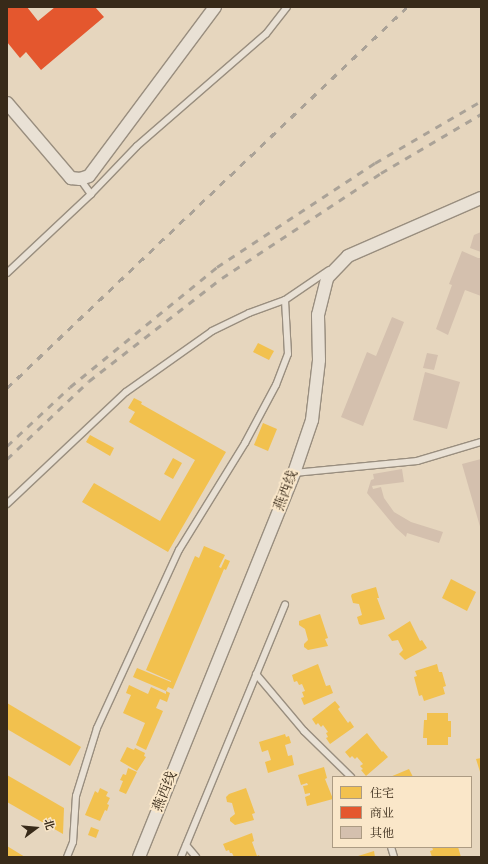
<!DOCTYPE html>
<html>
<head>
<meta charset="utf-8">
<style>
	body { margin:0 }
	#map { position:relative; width:488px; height:864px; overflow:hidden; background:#e6d6be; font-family:Vollkorn,"Noto Serif SC",serif }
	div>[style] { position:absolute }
	.homes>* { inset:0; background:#f2c14e }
	.shops>* { inset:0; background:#e4572e }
	.building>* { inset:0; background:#d4c0ae }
	.roads { filter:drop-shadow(1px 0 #998e7f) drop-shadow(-1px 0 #998e7f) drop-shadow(0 1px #998e7f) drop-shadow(0 -1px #998e7f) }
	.service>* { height:6px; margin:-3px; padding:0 3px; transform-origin:3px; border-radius:3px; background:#e9e1d5 }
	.minor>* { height:12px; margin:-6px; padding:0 6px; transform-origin:6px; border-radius:6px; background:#e9e1d5 }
	.rail>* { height:3px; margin-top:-1.5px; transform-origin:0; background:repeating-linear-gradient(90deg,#aaa297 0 7px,transparent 0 14px) }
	span { translate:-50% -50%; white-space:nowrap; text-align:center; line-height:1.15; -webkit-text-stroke:4px #fae7c9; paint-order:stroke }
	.street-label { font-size:14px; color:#382a19 }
	.frame { position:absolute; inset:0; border:8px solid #382a19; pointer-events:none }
	.legend { position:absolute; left:332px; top:776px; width:140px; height:72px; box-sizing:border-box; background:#fae7c9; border:1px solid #ac9b83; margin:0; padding:5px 7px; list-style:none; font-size:12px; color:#382a19 }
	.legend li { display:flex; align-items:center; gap:8px; height:20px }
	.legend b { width:20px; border:1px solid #ac9b83 }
	.north { position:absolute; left:16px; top:808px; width:40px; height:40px; -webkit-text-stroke:3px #fae7c9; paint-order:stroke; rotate:74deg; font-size:11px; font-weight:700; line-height:16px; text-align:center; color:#382a19 }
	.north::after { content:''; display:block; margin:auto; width:14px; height:18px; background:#382a19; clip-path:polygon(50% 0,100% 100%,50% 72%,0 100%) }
</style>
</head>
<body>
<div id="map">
	<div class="homes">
		<i style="clip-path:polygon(258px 343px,274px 351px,269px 360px,253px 352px)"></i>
		<i style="clip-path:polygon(134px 398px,142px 402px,141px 404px,226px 452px,168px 552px,82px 502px,94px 483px,160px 521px,195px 460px,129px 422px,135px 412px,128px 408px)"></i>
		<i style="clip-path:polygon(263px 423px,277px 429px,268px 451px,254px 445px)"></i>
		<i style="clip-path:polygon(90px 435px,114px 448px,110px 456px,86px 442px)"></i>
		<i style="clip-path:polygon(173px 458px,182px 463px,173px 479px,164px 474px)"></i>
		<i style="clip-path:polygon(204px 546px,225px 555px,219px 567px,221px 568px,225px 559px,230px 561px,226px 570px,224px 569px,173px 689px,168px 687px,166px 691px,133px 677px,137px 668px,171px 682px,171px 681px,146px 670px,195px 556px,199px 558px)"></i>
		<i style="clip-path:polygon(451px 579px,476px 592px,467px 611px,442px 598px)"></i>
		<i style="clip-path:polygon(376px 587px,379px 598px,377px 598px,385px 619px,361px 625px,359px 624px,357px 617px,362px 615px,359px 604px,353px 603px,351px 596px,352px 594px)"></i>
		<i style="clip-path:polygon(320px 614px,328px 638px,325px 639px,328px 646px,308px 650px,304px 647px,304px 644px,308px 640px,305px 629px,299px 625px,299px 621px)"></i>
		<i style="clip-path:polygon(410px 621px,420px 641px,422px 640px,427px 648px,405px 660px,399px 654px,403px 650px,398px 640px,392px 641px,388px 635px)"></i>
		<i style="clip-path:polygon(318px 664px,326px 686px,330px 685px,333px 693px,304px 705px,301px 698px,304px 697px,302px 692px,305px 691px,302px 684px,299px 685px,297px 681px,294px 682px,292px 675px)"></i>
		<i style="clip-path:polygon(437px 664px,439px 672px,442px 672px,446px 686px,443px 687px,445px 694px,424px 701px,422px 695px,419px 696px,414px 677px,417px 676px,415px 671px)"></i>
		<i style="clip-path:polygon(129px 685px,148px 694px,151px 687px,166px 694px,166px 691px,170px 693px,167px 702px,160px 699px,156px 708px,163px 711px,146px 750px,136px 745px,145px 723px,123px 713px,131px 695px,126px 693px)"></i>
		<i style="clip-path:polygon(335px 701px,340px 707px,338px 709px,348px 723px,350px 721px,354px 727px,330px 744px,326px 738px,328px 737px,326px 733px,328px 732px,323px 725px,321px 727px,318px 723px,316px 725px,312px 719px)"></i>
		<i style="clip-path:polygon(7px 703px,81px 747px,70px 766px,7px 729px)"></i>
		<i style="clip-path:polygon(427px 713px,448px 713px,448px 721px,451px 721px,451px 737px,448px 737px,448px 745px,427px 745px,427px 738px,423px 738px,424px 720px,427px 720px)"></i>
		<i style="clip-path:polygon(367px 733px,382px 752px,383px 751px,388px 757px,366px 776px,361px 770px,363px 769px,360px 766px,363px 764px,357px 757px,355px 759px,352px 756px,350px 758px,345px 752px)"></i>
		<i style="clip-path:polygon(285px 734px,286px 737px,289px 736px,291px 743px,285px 745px,288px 756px,292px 755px,294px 765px,268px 773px,265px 762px,271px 760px,268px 750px,262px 752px,259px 742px)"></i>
		<i style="clip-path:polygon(127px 747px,134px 750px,135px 748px,145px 753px,144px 756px,146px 757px,137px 771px,120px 761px)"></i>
		<i style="clip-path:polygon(481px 758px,481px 775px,476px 759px)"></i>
		<i style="clip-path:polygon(324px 767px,327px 778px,325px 779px,333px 799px,307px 806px,305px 797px,310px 795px,310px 793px,305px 794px,303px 786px,308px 785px,307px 783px,301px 785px,298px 775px)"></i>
		<i style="clip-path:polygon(128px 768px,137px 772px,126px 794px,119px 791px,123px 781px,120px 780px,123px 774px,126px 775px)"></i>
		<i style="clip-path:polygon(409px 769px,413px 777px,390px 777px)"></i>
		<i style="clip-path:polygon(7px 775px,64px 808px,63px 834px,7px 802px)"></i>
		<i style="clip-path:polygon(100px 788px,108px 792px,106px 796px,110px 798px,107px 804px,109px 805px,107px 811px,105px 810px,100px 821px,85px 815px,95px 791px,98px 793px)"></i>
		<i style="clip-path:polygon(246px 788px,255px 813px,252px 814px,254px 820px,235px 825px,230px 821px,230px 818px,235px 814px,232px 803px,227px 802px,226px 797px,229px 794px)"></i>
		<i style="clip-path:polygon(91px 827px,99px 830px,96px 838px,88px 835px)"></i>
		<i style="clip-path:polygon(252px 833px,254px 841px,252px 842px,257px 856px,259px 855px,260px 857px,234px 857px,232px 853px,230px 853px,229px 850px,226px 851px,223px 844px)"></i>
		<i style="clip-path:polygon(7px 846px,25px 857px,7px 857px)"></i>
		<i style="clip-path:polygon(432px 847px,458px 847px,461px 857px,432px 857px,430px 851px,433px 850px)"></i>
		<i style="clip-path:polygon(374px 851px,375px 857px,355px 857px)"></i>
	</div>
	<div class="shops">
		<i style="clip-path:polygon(7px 7px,27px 7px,38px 21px,55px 7px,95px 7px,104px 17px,41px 70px,26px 52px,20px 58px,7px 42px)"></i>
	</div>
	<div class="building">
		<i style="clip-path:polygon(481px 232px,481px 252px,470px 248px,474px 235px)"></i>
		<i style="clip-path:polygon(462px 251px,478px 258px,481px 258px,481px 296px,465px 290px,448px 335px,436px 329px,452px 285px,449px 284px)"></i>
		<i style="clip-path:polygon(392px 317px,404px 322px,363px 426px,341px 417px,367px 352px,376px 356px)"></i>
		<i style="clip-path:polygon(427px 353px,438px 355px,434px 370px,423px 368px)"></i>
		<i style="clip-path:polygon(425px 372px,460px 382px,447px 429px,413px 420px)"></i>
		<i style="clip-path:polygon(481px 459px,481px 530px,462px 464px)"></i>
		<i style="clip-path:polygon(402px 469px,404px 482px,372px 486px,373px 489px,381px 487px,384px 498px,394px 512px,411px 522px,443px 532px,439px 543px,407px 533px,406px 537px,396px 528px,367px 493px,371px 480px,374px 479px,373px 474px)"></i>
	</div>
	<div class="roads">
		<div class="service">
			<i style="left:80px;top:179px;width:19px;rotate:54deg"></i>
			<i style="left:7px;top:273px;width:115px;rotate:-43.2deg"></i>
			<i style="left:91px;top:194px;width:66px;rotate:-46.2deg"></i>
			<i style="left:137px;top:146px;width:171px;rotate:-41deg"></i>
			<i style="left:266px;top:34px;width:34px;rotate:-52deg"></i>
			<i style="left:294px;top:473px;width:124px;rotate:-5.6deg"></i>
			<i style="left:417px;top:461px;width:67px;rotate:-16.5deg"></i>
			<i style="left:7px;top:504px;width:163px;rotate:-43.3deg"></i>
			<i style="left:126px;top:392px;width:105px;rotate:-35.3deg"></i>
			<i style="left:212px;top:331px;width:41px;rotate:-25.9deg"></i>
			<i style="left:249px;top:313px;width:38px;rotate:-20deg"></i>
			<i style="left:285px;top:300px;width:53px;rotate:-34.3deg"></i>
			<i style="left:256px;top:674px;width:75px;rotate:49.9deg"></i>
			<i style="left:304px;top:731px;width:66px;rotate:44.4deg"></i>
			<i style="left:186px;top:845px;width:16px;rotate:50deg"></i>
			<i style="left:391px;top:847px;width:10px;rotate:73deg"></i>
			<i style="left:67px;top:857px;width:16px;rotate:-68deg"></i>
			<i style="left:73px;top:842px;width:46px;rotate:-86.3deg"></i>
			<i style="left:76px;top:796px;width:71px;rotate:-72.8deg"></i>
			<i style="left:97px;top:728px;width:196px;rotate:-65.3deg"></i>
			<i style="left:179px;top:550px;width:126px;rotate:-58.3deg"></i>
			<i style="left:245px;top:443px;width:66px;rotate:-61.9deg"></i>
			<i style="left:276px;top:385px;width:33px;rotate:-69deg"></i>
			<i style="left:288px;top:354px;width:54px;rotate:-93.2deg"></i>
			<i style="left:181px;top:857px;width:273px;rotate:-67.6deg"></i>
		</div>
		<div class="minor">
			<i style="left:7px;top:103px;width:99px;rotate:49.5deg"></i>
			<i style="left:71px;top:178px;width:9px;rotate:6deg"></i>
			<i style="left:80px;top:179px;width:9px;rotate:-18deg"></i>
			<i style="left:89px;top:176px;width:211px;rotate:-53.3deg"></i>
			<i style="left:139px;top:857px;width:414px;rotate:-68deg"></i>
			<i style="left:294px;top:473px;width:56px;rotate:-71.2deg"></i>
			<i style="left:312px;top:420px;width:60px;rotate:-83.3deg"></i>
			<i style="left:319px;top:360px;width:45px;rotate:-91.3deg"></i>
			<i style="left:318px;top:315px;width:38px;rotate:-76deg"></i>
			<i style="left:327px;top:278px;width:30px;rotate:-46deg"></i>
			<i style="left:348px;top:256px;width:145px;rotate:-23.6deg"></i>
		</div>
	</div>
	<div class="rail">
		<i style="left:7px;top:388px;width:552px;rotate:-43.61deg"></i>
		<i style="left:7px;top:446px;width:86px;rotate:-43.1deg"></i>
		<i style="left:70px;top:387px;width:190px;rotate:-39.2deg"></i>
		<i style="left:217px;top:267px;width:189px;rotate:-33.4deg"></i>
		<i style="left:375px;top:163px;width:123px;rotate:-30.3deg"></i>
		<i style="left:7px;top:459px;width:113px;rotate:-43.6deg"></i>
		<i style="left:89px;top:381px;width:168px;rotate:-37.8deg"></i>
		<i style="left:222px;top:278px;width:191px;rotate:-33.4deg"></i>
		<i style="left:381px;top:173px;width:116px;rotate:-30.5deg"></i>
	</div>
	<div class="street-label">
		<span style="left:287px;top:491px;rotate:-69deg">燕西线</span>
		<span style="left:166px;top:792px;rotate:-68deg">燕西线</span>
	</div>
	<div class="frame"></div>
	<ul class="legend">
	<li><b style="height:11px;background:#f2c14e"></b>住宅</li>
	<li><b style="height:11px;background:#e4572e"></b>商业</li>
	<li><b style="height:11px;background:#d4c0ae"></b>其他</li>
	</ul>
	<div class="north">北</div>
</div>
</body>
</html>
